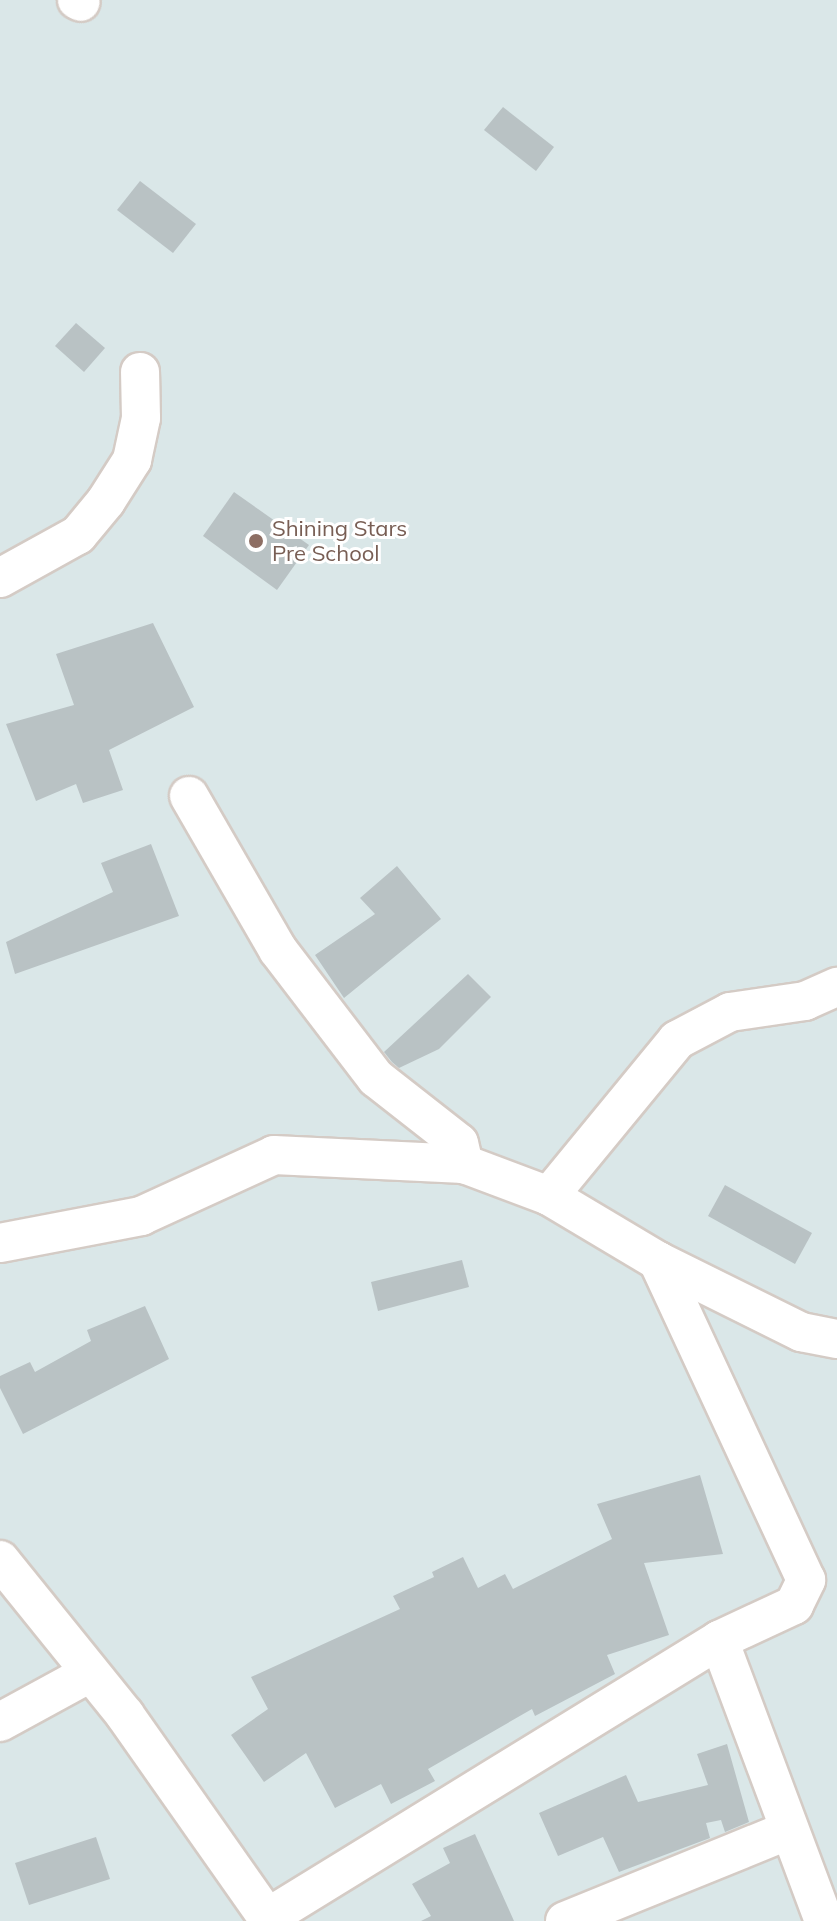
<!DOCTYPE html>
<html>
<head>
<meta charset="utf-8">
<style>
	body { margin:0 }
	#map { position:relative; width:837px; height:1921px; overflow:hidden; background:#dae7e8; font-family:Mulish,sans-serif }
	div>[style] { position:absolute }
	.building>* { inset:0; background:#b9c2c4 }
	.roads { filter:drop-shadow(2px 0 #d4cbc5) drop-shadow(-2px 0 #d4cbc5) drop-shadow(0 2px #d4cbc5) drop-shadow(0 -2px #d4cbc5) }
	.minor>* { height:38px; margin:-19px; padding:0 19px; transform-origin:19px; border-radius:19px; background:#fff }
	.dots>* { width:22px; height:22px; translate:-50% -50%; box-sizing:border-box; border:4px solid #fff; border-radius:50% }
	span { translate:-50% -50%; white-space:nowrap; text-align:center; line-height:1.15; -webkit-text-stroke:6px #fff; paint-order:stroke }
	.education-label { font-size:22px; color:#785e54 }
	.left { translate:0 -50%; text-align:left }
</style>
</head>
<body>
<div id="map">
	<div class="building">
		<i style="clip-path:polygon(503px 107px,554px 147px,536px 171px,484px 130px)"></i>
		<i style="clip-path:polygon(140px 181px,196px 224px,173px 253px,117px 210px)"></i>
		<i style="clip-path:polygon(76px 323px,105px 348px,84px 372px,55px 346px)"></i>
		<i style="clip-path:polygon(234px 492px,309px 545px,277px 590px,203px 536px)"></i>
		<i style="clip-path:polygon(153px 623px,194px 707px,109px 750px,123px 790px,83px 803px,76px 784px,36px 801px,6px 724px,74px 705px,56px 654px)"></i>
		<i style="clip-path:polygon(151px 844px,179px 916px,15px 974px,6px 942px,113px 892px,101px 863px)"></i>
		<i style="clip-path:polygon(397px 866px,441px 919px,344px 998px,315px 955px,375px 914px,360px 898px)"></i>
		<i style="clip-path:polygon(468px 974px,491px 997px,439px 1049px,399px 1068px,392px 1062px,384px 1052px)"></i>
		<i style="clip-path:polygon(725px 1185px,812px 1233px,795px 1264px,708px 1216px)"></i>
		<i style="clip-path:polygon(462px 1260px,469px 1287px,378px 1311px,371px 1282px)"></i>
		<i style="clip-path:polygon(145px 1306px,169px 1359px,23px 1434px,0 1388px,0 1376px,30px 1362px,35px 1372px,91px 1341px,87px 1330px)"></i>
		<i style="clip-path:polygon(700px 1475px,723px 1554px,644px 1563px,669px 1635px,607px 1655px,615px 1674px,535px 1716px,532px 1709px,428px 1769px,435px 1781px,391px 1804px,381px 1784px,335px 1808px,306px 1753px,264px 1782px,231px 1735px,268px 1709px,251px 1677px,400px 1609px,393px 1596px,434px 1577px,432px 1572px,463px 1557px,478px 1588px,505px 1574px,513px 1589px,612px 1539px,597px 1504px)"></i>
		<i style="clip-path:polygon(727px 1744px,749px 1822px,725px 1832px,721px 1820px,706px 1823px,710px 1838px,619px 1872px,603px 1837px,558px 1856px,539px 1813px,626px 1775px,638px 1802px,708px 1785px,697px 1754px)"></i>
		<i style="clip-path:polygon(475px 1834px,514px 1921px,421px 1921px,431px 1916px,412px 1884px,450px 1863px,443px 1848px)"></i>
		<i style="clip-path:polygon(96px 1837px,110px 1879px,29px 1905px,15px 1863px)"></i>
	</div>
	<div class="roads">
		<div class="minor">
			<i style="left:77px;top:0;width:4px;rotate:27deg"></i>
			<i style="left:0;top:578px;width:89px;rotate:-28.9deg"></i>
			<i style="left:78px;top:535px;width:44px;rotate:-50.5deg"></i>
			<i style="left:106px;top:501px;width:49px;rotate:-57.6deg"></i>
			<i style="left:132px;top:460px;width:43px;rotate:-77.9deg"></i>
			<i style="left:141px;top:418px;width:46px;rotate:-91.2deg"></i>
			<i style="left:189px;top:796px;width:178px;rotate:60deg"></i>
			<i style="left:278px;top:950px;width:161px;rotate:52.6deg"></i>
			<i style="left:376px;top:1078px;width:105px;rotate:38.1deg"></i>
			<i style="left:459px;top:1143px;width:22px;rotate:77deg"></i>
			<i style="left:549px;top:1196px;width:202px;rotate:-50.6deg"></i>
			<i style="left:677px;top:1040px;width:60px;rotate:-27.8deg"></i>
			<i style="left:730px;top:1012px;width:76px;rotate:-8.3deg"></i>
			<i style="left:805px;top:1001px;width:35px;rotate:-24deg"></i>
			<i style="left:0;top:1243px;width:144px;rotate:-10.8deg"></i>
			<i style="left:141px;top:1216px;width:146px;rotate:-24.6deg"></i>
			<i style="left:274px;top:1155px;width:190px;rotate:2.7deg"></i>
			<i style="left:464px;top:1164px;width:91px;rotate:20.6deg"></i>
			<i style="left:549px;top:1196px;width:127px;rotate:30.8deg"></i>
			<i style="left:658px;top:1261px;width:160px;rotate:26.4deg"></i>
			<i style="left:801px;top:1332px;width:37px;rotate:11deg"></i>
			<i style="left:0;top:1560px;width:199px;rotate:51.1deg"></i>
			<i style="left:125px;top:1715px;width:252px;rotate:54.9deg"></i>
			<i style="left:719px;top:1640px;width:300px;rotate:69.5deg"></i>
			<i style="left:0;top:1722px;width:102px;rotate:-28.6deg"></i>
			<i style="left:267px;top:1918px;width:531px;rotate:-31.59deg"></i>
			<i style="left:719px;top:1640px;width:83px;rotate:-25deg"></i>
			<i style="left:794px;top:1605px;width:28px;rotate:-64deg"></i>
			<i style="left:806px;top:1580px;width:352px;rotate:-114.9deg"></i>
			<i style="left:565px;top:1921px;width:242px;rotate:-22.1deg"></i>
		</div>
	</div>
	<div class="dots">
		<i style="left:256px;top:541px;background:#8d6e63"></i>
	</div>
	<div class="education-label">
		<span class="left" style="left:272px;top:541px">Shining Stars<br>Pre School</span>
	</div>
</div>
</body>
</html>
